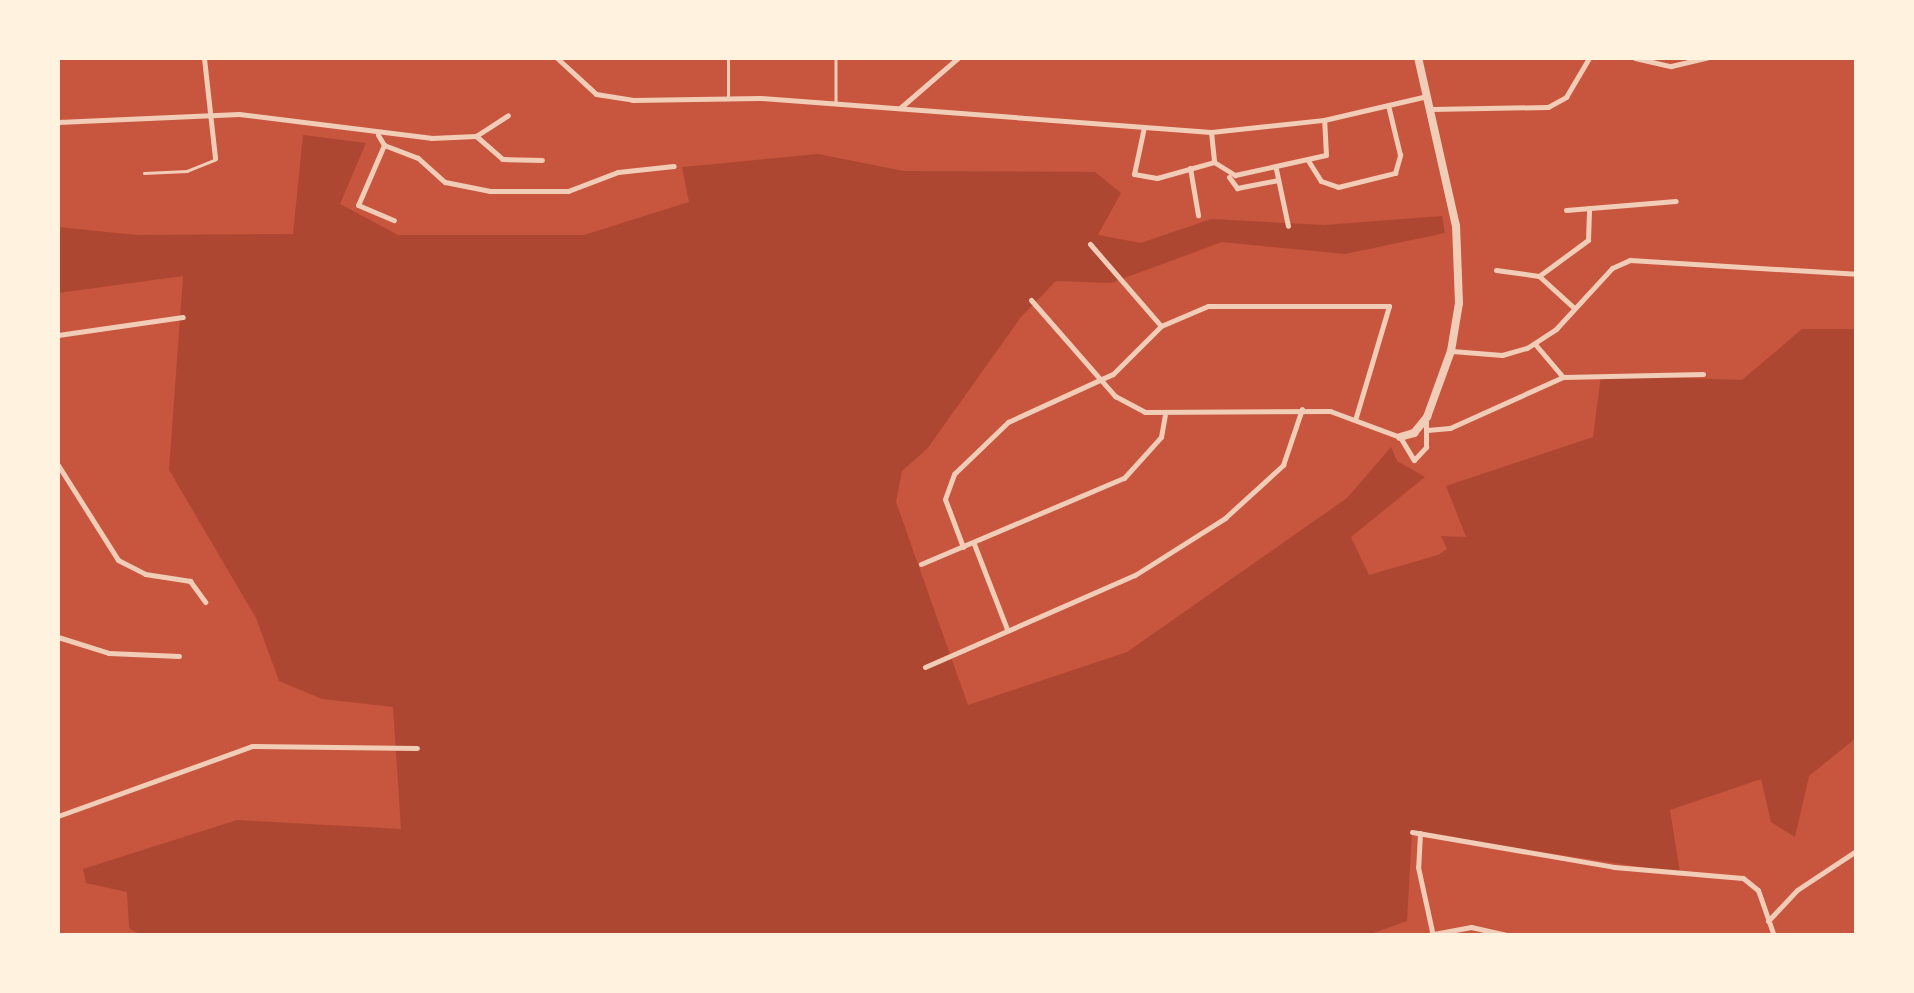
<!DOCTYPE html>
<html>
<head>
<meta charset="utf-8">
<style>
	body { margin:0 }
	#map { position:relative; width:1914px; height:993px; overflow:hidden; background:#c8553d; font-family:Inter,sans-serif }
	div>[style] { position:absolute }
	.green>* { inset:0; background:#ae4732 }
	.service>* { height:2.5px; margin:-1.25px; padding:0 1.25px; transform-origin:1.25px; border-radius:1.25px; background:#f1ccb7 }
	.minor>* { height:5px; margin:-2.5px; padding:0 2.5px; transform-origin:2.5px; border-radius:2.5px; background:#f1ccb7 }
	.tertiary>* { height:8px; margin:-4px; padding:0 4px; transform-origin:4px; border-radius:4px; background:#f1ccb7 }
	span { translate:-50% -50%; white-space:nowrap; text-align:center; line-height:1.15; -webkit-text-stroke:9px #fff3e0; paint-order:stroke }
	.frame { position:absolute; inset:0; border:60px solid #fff3e0; pointer-events:none }
</style>
</head>
<body>
<div id="map">
	<div class="green">
		<i style="clip-path:polygon(303px 135px,366px 143px,340px 204px,398px 235px,584px 235px,689px 202px,682px 167px,818px 154px,904px 171px,1095px 172px,1121px 193px,1098px 235px,1141px 243px,1211px 219px,1324px 225px,1442px 216px,1445px 233px,1345px 254px,1222px 242px,1111px 283px,1056px 281px,1021px 317px,927px 449px,902px 471px,896px 502px,968px 705px,1127px 652px,1347px 498px,1391px 447px,1397px 461px,1425px 477px,1351px 537px,1369px 575px,1438px 555px,1447px 549px,1441px 536px,1466px 537px,1446px 486px,1593px 437px,1601px 375px,1742px 380px,1802px 329px,1856px 329px,1856px 738px,1809px 776px,1795px 837px,1771px 822px,1761px 779px,1670px 810px,1680px 873px,1412px 832px,1407px 921px,1368px 935px,141px 935px,129px 928px,127px 892px,86px 883px,83px 869px,237px 820px,401px 829px,393px 707px,322px 699px,279px 681px,256px 618px,169px 470px,183px 276px,58px 293px,58px 227px,136px 235px,293px 234px)"></i>
	</div>
	<div class="service">
		<i style="left:836px;top:58px;width:43px;rotate:90deg"></i>
		<i style="left:728px;top:96px;width:38px;rotate:-90deg"></i>
		<i style="left:144px;top:173px;width:43px;rotate:-2.7deg"></i>
		<i style="left:187px;top:171px;width:29px;rotate:-22deg"></i>
	</div>
	<div class="minor">
		<i style="left:204px;top:58px;width:101px;rotate:83.7deg"></i>
		<i style="left:557px;top:58px;width:53px;rotate:42.7deg"></i>
		<i style="left:596px;top:94px;width:36px;rotate:9deg"></i>
		<i style="left:632px;top:100px;width:128px;rotate:-0.9deg"></i>
		<i style="left:760px;top:98px;width:452px;rotate:4.3deg"></i>
		<i style="left:1211px;top:132px;width:114px;rotate:-6.1deg"></i>
		<i style="left:1324px;top:120px;width:106px;rotate:-13.1deg"></i>
		<i style="left:1635px;top:58px;width:37px;rotate:13deg"></i>
		<i style="left:1671px;top:66px;width:37px;rotate:-13deg"></i>
		<i style="left:900px;top:108px;width:77px;rotate:-40.8deg"></i>
		<i style="left:1431px;top:109px;width:117px;rotate:-1deg"></i>
		<i style="left:1548px;top:107px;width:21px;rotate:-29deg"></i>
		<i style="left:1566px;top:97px;width:45px;rotate:-59.5deg"></i>
		<i style="left:58px;top:122px;width:181px;rotate:-2.5deg"></i>
		<i style="left:239px;top:114px;width:193px;rotate:7.1deg"></i>
		<i style="left:431px;top:138px;width:45px;rotate:-2.5deg"></i>
		<i style="left:476px;top:136px;width:38px;rotate:-33deg"></i>
		<i style="left:1144px;top:127px;width:48px;rotate:102deg"></i>
		<i style="left:1134px;top:174px;width:23px;rotate:10deg"></i>
		<i style="left:1157px;top:178px;width:59px;rotate:-15.7deg"></i>
		<i style="left:1214px;top:162px;width:25px;rotate:32deg"></i>
		<i style="left:1235px;top:175px;width:93px;rotate:-12.4deg"></i>
		<i style="left:1326px;top:155px;width:35px;rotate:-93deg"></i>
		<i style="left:1211px;top:132px;width:30px;rotate:84deg"></i>
		<i style="left:378px;top:135px;width:12px;rotate:59deg"></i>
		<i style="left:384px;top:145px;width:36px;rotate:21deg"></i>
		<i style="left:418px;top:158px;width:36px;rotate:42deg"></i>
		<i style="left:445px;top:182px;width:46px;rotate:11.3deg"></i>
		<i style="left:490px;top:191px;width:78px"></i>
		<i style="left:568px;top:191px;width:53px;rotate:-20.8deg"></i>
		<i style="left:618px;top:172px;width:56px;rotate:-6.1deg"></i>
		<i style="left:476px;top:136px;width:35px;rotate:41deg"></i>
		<i style="left:502px;top:159px;width:40px;rotate:1.4deg"></i>
		<i style="left:384px;top:145px;width:65px;rotate:113.4deg"></i>
		<i style="left:358px;top:205px;width:39px;rotate:23deg"></i>
		<i style="left:1309px;top:162px;width:22px;rotate:58deg"></i>
		<i style="left:1321px;top:181px;width:18px;rotate:19deg"></i>
		<i style="left:1338px;top:187px;width:59px;rotate:-13.8deg"></i>
		<i style="left:1395px;top:173px;width:19px;rotate:-74deg"></i>
		<i style="left:1400px;top:155px;width:51px;rotate:-103.5deg"></i>
		<i style="left:1190px;top:168px;width:48px;rotate:80.3deg"></i>
		<i style="left:1276px;top:169px;width:58px;rotate:78.1deg"></i>
		<i style="left:1229px;top:177px;width:14px;rotate:54deg"></i>
		<i style="left:1237px;top:188px;width:42px;rotate:-11deg"></i>
		<i style="left:1566px;top:210px;width:110px;rotate:-4.7deg"></i>
		<i style="left:1090px;top:244px;width:108px;rotate:49.1deg"></i>
		<i style="left:1496px;top:270px;width:43px;rotate:7.9deg"></i>
		<i style="left:1539px;top:276px;width:47px;rotate:42.4deg"></i>
		<i style="left:1539px;top:276px;width:61px;rotate:-36.3deg"></i>
		<i style="left:1588px;top:240px;width:32px;rotate:-88deg"></i>
		<i style="left:1031px;top:300px;width:128px;rotate:48.8deg"></i>
		<i style="left:1115px;top:396px;width:34px;rotate:28deg"></i>
		<i style="left:1145px;top:412px;width:185px;rotate:-0.3deg"></i>
		<i style="left:1330px;top:411px;width:75px;rotate:20.4deg"></i>
		<i style="left:1400px;top:437px;width:27px;rotate:59deg"></i>
		<i style="left:1414px;top:460px;width:18px;rotate:-47deg"></i>
		<i style="left:1426px;top:447px;width:26px;rotate:-90deg"></i>
		<i style="left:58px;top:335px;width:126px;rotate:-8.2deg"></i>
		<i style="left:1535px;top:344px;width:43px;rotate:49.7deg"></i>
		<i style="left:1452px;top:351px;width:50px;rotate:4.6deg"></i>
		<i style="left:1502px;top:355px;width:26px;rotate:-16deg"></i>
		<i style="left:1527px;top:348px;width:35px;rotate:-33deg"></i>
		<i style="left:1556px;top:329px;width:83px;rotate:-47.4deg"></i>
		<i style="left:1612px;top:268px;width:20px;rotate:-24deg"></i>
		<i style="left:1630px;top:260px;width:226px;rotate:3.5deg"></i>
		<i style="left:1427px;top:430px;width:23px;rotate:-5deg"></i>
		<i style="left:1450px;top:428px;width:124px;rotate:-24.3deg"></i>
		<i style="left:1563px;top:377px;width:140px;rotate:-1.2deg"></i>
		<i style="left:58px;top:465px;width:112px;rotate:57.7deg"></i>
		<i style="left:118px;top:560px;width:30px;rotate:27deg"></i>
		<i style="left:145px;top:574px;width:46px;rotate:8.8deg"></i>
		<i style="left:190px;top:581px;width:26px;rotate:54deg"></i>
		<i style="left:974px;top:544px;width:91px;rotate:68.8deg"></i>
		<i style="left:963px;top:547px;width:51px;rotate:-110.6deg"></i>
		<i style="left:945px;top:499px;width:27px;rotate:-70deg"></i>
		<i style="left:954px;top:474px;width:75px;rotate:-43.9deg"></i>
		<i style="left:1008px;top:422px;width:115px;rotate:-24.6deg"></i>
		<i style="left:1113px;top:374px;width:68px;rotate:-45deg"></i>
		<i style="left:1161px;top:326px;width:51px;rotate:-23.1deg"></i>
		<i style="left:1208px;top:306px;width:181px"></i>
		<i style="left:1389px;top:306px;width:116px;rotate:106.6deg"></i>
		<i style="left:921px;top:564px;width:220px;rotate:-23deg"></i>
		<i style="left:1124px;top:478px;width:55px;rotate:-47.9deg"></i>
		<i style="left:1161px;top:437px;width:22px;rotate:-80deg"></i>
		<i style="left:58px;top:637px;width:53px;rotate:17.4deg"></i>
		<i style="left:109px;top:653px;width:70px;rotate:2.5deg"></i>
		<i style="left:925px;top:667px;width:229px;rotate:-23.7deg"></i>
		<i style="left:1135px;top:575px;width:107px;rotate:-32.3deg"></i>
		<i style="left:1225px;top:518px;width:79px;rotate:-42.4deg"></i>
		<i style="left:1283px;top:465px;width:59px;rotate:-71.3deg"></i>
		<i style="left:58px;top:816px;width:206px;rotate:-19.8deg"></i>
		<i style="left:252px;top:746px;width:165px;rotate:0.7deg"></i>
		<i style="left:1412px;top:832px;width:205px;rotate:9.8deg"></i>
		<i style="left:1614px;top:867px;width:129px;rotate:4.9deg"></i>
		<i style="left:1743px;top:878px;width:19px;rotate:39deg"></i>
		<i style="left:1758px;top:890px;width:49px;rotate:70.8deg"></i>
		<i style="left:1420px;top:833px;width:34px;rotate:93deg"></i>
		<i style="left:1418px;top:867px;width:71px;rotate:77.7deg"></i>
		<i style="left:1768px;top:921px;width:42px;rotate:-46.9deg"></i>
		<i style="left:1797px;top:890px;width:71px;rotate:-33.5deg"></i>
		<i style="left:368px;top:936px;width:22px"></i>
		<i style="left:1423px;top:936px;width:49px;rotate:-10.6deg"></i>
		<i style="left:1471px;top:927px;width:41px;rotate:12.7deg"></i>
	</div>
	<div class="tertiary">
		<i style="left:1400px;top:437px;width:15px;rotate:-16deg"></i>
		<i style="left:1414px;top:433px;width:21px;rotate:-51deg"></i>
		<i style="left:1427px;top:417px;width:70px;rotate:-70deg"></i>
		<i style="left:1451px;top:351px;width:49px;rotate:-80.5deg"></i>
		<i style="left:1459px;top:303px;width:77px;rotate:-92.2deg"></i>
		<i style="left:1456px;top:226px;width:172px;rotate:-102.7deg"></i>
	</div>
	<div class="frame"></div>
</div>
</body>
</html>
